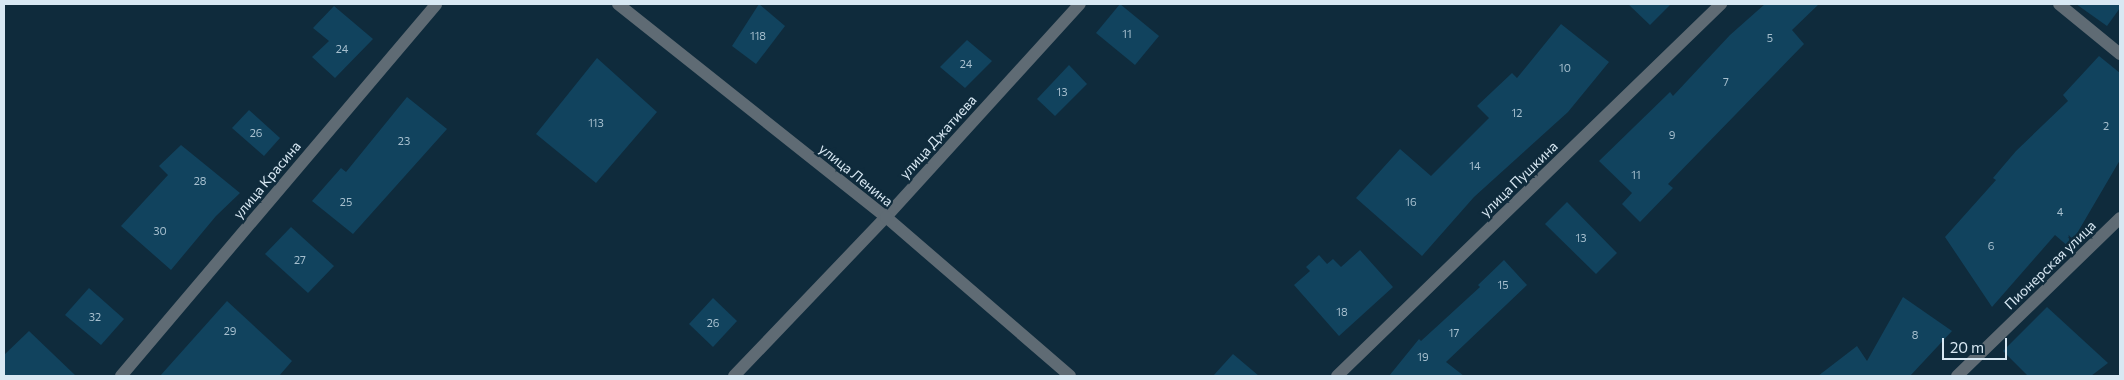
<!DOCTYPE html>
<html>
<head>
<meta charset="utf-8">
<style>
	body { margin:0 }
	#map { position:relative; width:2124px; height:380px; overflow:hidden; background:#0f2b3c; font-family:Commissioner,sans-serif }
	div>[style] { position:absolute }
	.building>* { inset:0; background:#11435e }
	.minor>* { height:12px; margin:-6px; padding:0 6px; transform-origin:6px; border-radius:6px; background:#5f6b74 }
	.tertiary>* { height:12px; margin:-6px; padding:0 6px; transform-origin:6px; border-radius:6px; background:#5f6b74 }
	span { translate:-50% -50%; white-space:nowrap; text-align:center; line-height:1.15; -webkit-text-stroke:4.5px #0f2b3c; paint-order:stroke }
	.number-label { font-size:11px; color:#a6bfce }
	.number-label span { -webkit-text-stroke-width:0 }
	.street-label { font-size:14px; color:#d8e8f3 }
	.frame { position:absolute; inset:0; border:5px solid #d8e8f3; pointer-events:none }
	.scale { position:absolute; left:1942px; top:338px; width:65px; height:22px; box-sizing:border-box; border:2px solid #d8e8f3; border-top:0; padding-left:6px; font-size:15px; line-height:18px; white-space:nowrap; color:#d8e8f3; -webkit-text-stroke:4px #0f2b3c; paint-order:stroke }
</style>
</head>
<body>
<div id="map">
	<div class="building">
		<i style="clip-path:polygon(759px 4px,785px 26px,756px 64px,732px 46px)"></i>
		<i style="clip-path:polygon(1120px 4px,1159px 36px,1135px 65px,1096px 33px)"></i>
		<i style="clip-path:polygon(1628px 4px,1671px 4px,1650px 25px)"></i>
		<i style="clip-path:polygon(1765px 4px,1819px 4px,1792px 30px,1804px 44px,1668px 184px,1673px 188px,1640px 222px,1622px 204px,1632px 193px,1599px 161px,1670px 92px,1673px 96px,1730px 35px)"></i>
		<i style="clip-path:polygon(2076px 4px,2120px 4px,2120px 8px,2107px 26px)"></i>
		<i style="clip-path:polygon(334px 6px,373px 39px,335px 78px,312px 57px,329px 41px,313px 28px)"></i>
		<i style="clip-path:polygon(1561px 24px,1609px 62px,1568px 112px,1474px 197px,1422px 256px,1356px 198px,1400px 149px,1431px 176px,1489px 118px,1477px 106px,1512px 73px,1517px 78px)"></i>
		<i style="clip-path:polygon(967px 40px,992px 61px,965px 88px,940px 67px)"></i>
		<i style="clip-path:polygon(2099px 56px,2120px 73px,2120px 160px,2069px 247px,2055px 235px,1992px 307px,1945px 237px,1996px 180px,1993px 178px,2016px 151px,2068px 101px,2063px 95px)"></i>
		<i style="clip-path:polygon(597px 58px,657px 112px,596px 183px,536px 134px)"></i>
		<i style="clip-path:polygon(1069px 65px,1087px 84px,1055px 116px,1037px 99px)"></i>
		<i style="clip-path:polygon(407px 97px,447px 129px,353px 234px,312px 201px,341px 168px,346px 172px)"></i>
		<i style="clip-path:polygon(249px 110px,280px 138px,264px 156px,232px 128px)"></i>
		<i style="clip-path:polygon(181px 145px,240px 193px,216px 216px,171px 270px,121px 226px,168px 175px,159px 166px)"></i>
		<i style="clip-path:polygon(1567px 202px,1617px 253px,1596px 274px,1545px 224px)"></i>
		<i style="clip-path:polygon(291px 227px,334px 266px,308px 293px,265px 254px)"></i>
		<i style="clip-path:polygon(1360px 250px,1393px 287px,1339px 336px,1294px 285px,1310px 271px,1306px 267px,1319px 255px,1327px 264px,1333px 259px,1341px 267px)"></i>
		<i style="clip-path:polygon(1504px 260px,1527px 285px,1446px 362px,1464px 376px,1389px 376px,1419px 339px,1421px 341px,1480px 287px,1478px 285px)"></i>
		<i style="clip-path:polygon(89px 288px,124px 319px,101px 345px,65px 315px)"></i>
		<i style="clip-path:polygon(1903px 297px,1952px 331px,1910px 376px,1818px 376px,1857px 346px,1867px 361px)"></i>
		<i style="clip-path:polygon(713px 298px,737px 321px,713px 347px,689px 324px)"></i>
		<i style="clip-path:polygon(227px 301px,292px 361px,279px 376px,160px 376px)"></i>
		<i style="clip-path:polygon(2047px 307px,2108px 363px,2091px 376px,2028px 376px,2003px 351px)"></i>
		<i style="clip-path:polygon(29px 331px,76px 376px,4px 376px,4px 355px)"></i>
		<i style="clip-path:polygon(1233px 354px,1259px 376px,1213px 376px)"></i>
	</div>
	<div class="minor">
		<i style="left:2059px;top:4px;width:79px;rotate:39.3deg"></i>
		<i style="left:121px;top:376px;width:487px;rotate:-49.7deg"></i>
		<i style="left:734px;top:376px;width:220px;rotate:-46.3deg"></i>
		<i style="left:886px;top:217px;width:288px;rotate:-47.7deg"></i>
		<i style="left:1337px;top:376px;width:535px;rotate:-44.09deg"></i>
		<i style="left:1957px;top:376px;width:227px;rotate:-44.1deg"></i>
	</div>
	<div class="tertiary">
		<i style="left:618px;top:4px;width:342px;rotate:38.5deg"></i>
		<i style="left:886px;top:217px;width:243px;rotate:40.8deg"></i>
	</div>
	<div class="number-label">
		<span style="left:1127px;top:34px">11</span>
		<span style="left:758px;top:36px">118</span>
		<span style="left:1770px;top:38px">5</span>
		<span style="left:342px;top:49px">24</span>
		<span style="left:966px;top:64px">24</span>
		<span style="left:1565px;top:68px">10</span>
		<span style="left:1726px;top:82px">7</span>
		<span style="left:1062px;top:92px">13</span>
		<span style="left:1517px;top:113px">12</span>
		<span style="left:596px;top:123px">113</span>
		<span style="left:2106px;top:126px">2</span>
		<span style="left:256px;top:133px">26</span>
		<span style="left:1672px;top:135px">9</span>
		<span style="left:404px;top:141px">23</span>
		<span style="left:1475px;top:166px">14</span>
		<span style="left:1636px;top:175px">11</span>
		<span style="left:200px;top:181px">28</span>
		<span style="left:346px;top:202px">25</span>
		<span style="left:1411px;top:202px">16</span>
		<span style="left:2060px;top:212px">4</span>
		<span style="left:160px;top:231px">30</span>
		<span style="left:1581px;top:238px">13</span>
		<span style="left:1991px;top:246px">6</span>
		<span style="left:300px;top:260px">27</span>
		<span style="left:1503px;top:285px">15</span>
		<span style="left:1342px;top:312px">18</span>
		<span style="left:95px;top:317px">32</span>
		<span style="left:713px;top:323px">26</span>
		<span style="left:230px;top:331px">29</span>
		<span style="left:1454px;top:333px">17</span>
		<span style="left:1915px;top:335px">8</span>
		<span style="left:1423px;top:357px">19</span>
	</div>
	<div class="street-label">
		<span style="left:938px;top:137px;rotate:-48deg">улица Джатиева</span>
		<span style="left:856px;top:175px;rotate:39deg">улица Ленина</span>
		<span style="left:1519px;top:179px;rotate:-44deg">улица Пушкина</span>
		<span style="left:267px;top:180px;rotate:-50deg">улица Красина</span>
		<span style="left:2050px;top:265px;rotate:-44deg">Пионерская улица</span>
	</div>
	<div class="frame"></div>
	<div class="scale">20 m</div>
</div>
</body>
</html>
